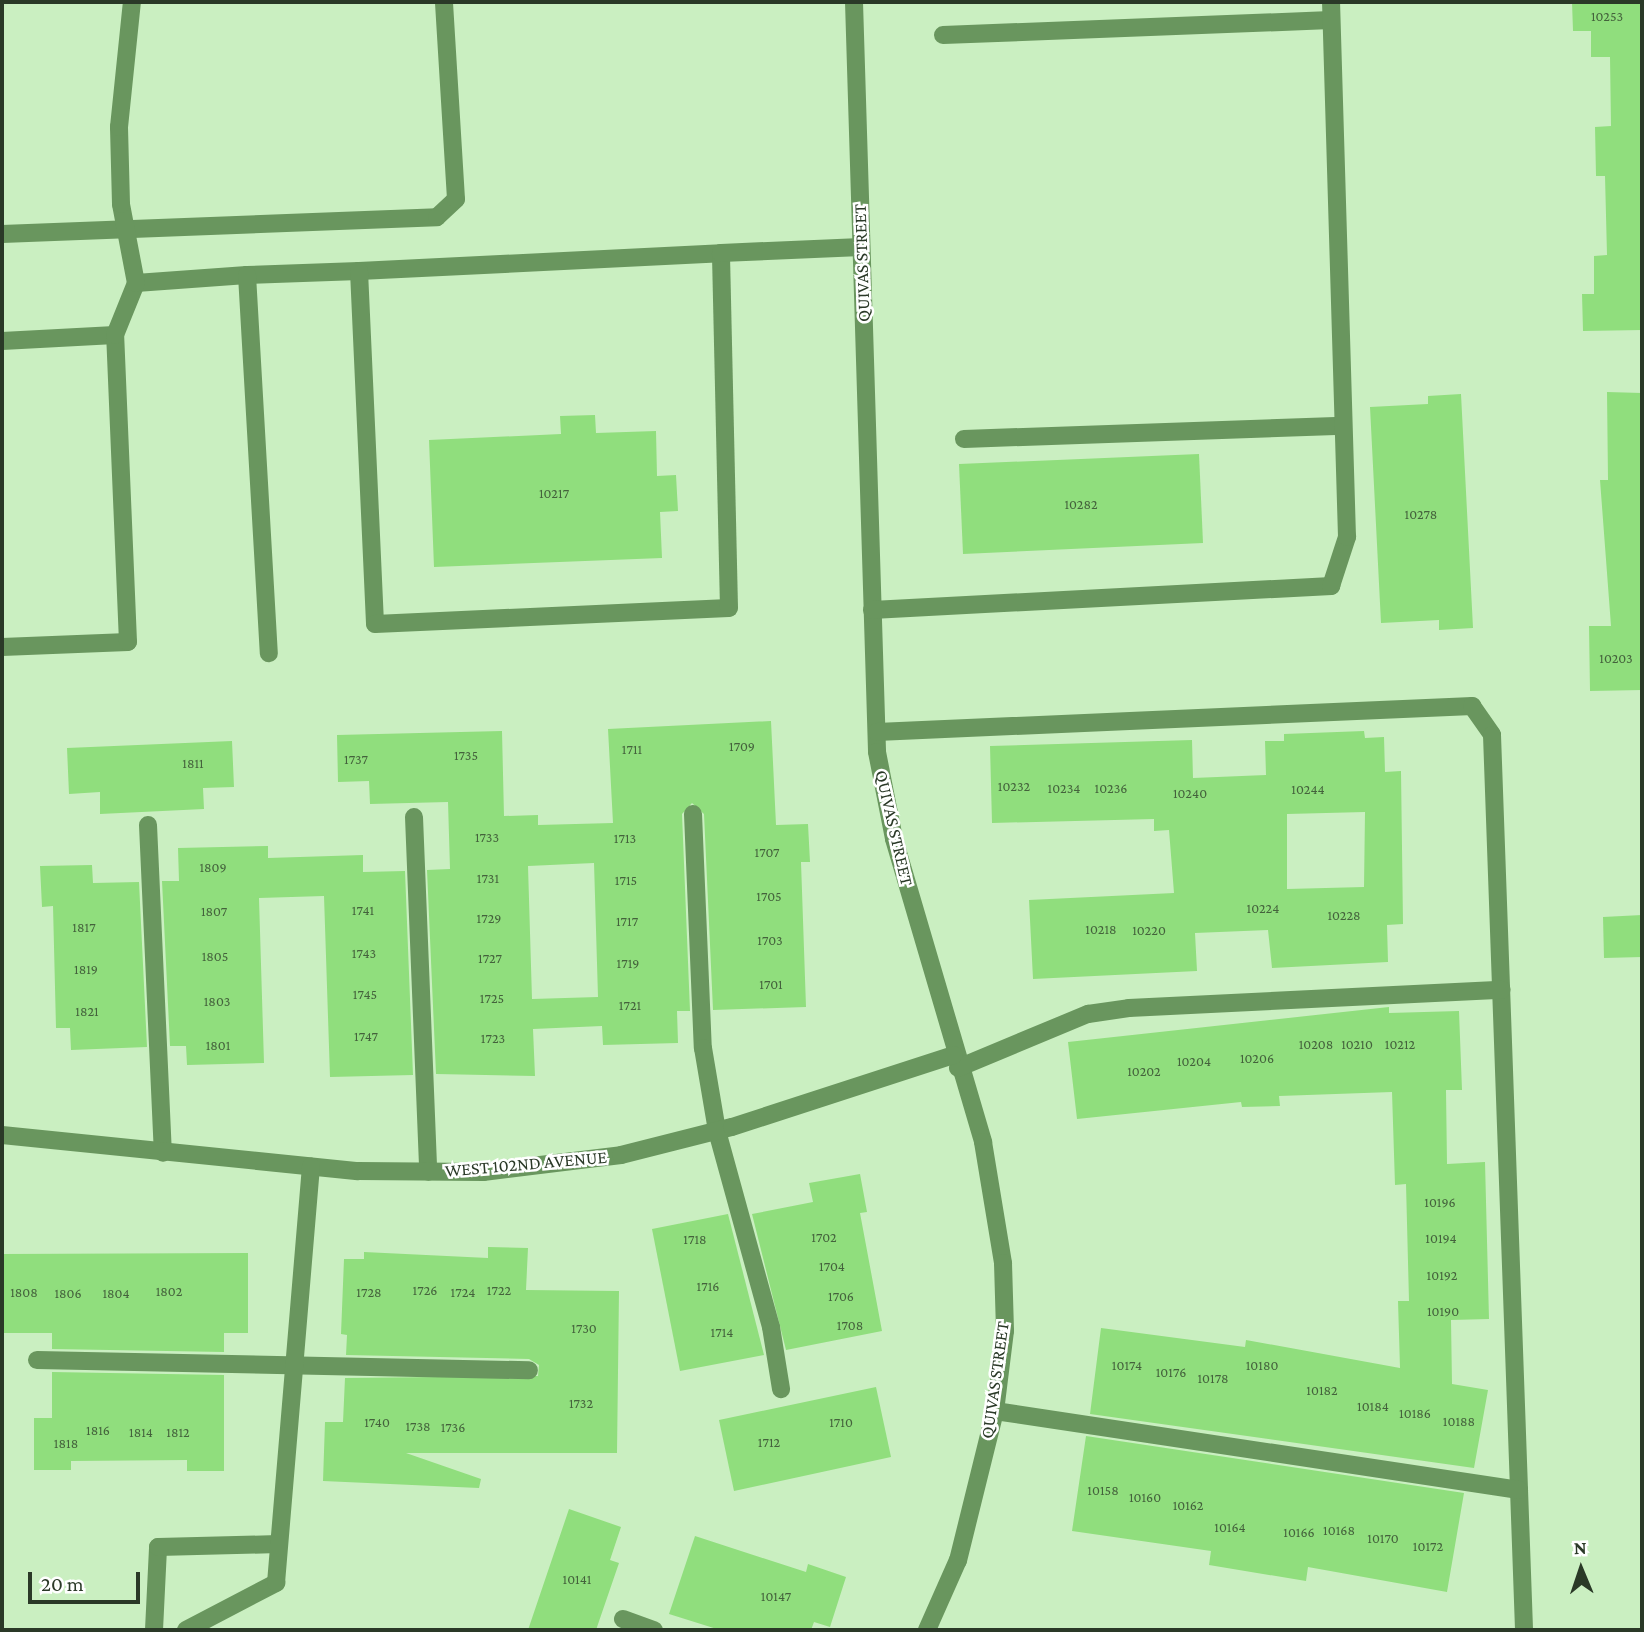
<!DOCTYPE html>
<html>
<head>
<meta charset="utf-8">
<style>
	body { margin:0 }
	#map { position:relative; width:1644px; height:1632px; overflow:hidden; background:#caefc1; font-family:"Crimson Pro",serif }
	div>[style] { position:absolute }
	.building>* { inset:0; background:#90de7d }
	.minor>* { height:18px; margin:-9px; padding:0 9px; transform-origin:9px; border-radius:9px; background:#69965e }
	span { translate:-50% -50%; white-space:nowrap; text-align:center; line-height:1.15; -webkit-text-stroke:5px #fff; paint-order:stroke }
	.number-label { font-size:14px; color:#44623c }
	.number-label span { -webkit-text-stroke-width:0 }
	.street-label { font-size:18px; color:#2a3927 }
	.frame { position:absolute; inset:0; border:4px solid #2a3927; pointer-events:none }
	.north { position:absolute; left:1546px; top:1534px; width:70px; height:70px; -webkit-text-stroke:5px #fff; paint-order:stroke; rotate:358deg; font-size:19px; font-weight:700; line-height:28px; text-align:center; color:#2a3927 }
	.north::after { content:''; display:block; margin:auto; width:24px; height:32px; background:#2a3927; clip-path:polygon(50% 0,100% 100%,50% 72%,0 100%) }
	.scale { position:absolute; left:28px; top:1572px; width:112px; height:32px; box-sizing:border-box; border:4px solid #2a3927; border-top:0; padding-left:9px; font-size:21px; line-height:24px; white-space:nowrap; color:#2a3927; -webkit-text-stroke:5px #fff; paint-order:stroke }
</style>
</head>
<body>
<div id="map">
	<div class="building">
		<i style="clip-path:polygon(1572px 2px,1642px 2px,1642px 330px,1583px 331px,1582px 294px,1594px 294px,1594px 256px,1607px 255px,1605px 176px,1596px 176px,1595px 127px,1611px 126px,1610px 57px,1591px 57px,1591px 31px,1573px 31px)"></i>
		<i style="clip-path:polygon(1607px 392px,1642px 393px,1642px 690px,1590px 691px,1589px 626px,1611px 626px,1600px 480px,1608px 480px)"></i>
		<i style="clip-path:polygon(1461px 394px,1473px 628px,1439px 630px,1439px 620px,1381px 623px,1370px 407px,1428px 404px,1428px 396px)"></i>
		<i style="clip-path:polygon(595px 415px,596px 433px,656px 431px,657px 476px,676px 475px,678px 511px,660px 512px,662px 558px,434px 567px,429px 440px,561px 434px,560px 416px)"></i>
		<i style="clip-path:polygon(1199px 454px,1203px 543px,963px 554px,959px 464px)"></i>
		<i style="clip-path:polygon(evenodd,771px 721px,776px 825px,808px 824px,810px 862px,801px 862px,806px 1007px,713px 1010px,704px 814px,692px 803px,682px 814px,690px 1011px,677px 1011px,678px 1043px,603px 1045px,602px 1026px,533px 1029px,535px 1076px,436px 1074px,427px 870px,450px 869px,448px 802px,370px 804px,369px 781px,338px 782px,337px 735px,502px 731px,504px 816px,538px 815px,538px 825px,613px 823px,608px 729px,771px 721px,594px 863px,598px 997px,532px 999px,528px 866px,594px 863px)"></i>
		<i style="clip-path:polygon(evenodd,1364px 731px,1365px 738px,1384px 737px,1385px 772px,1401px 771px,1403px 924px,1387px 925px,1388px 962px,1272px 968px,1268px 930px,1195px 933px,1197px 971px,1033px 979px,1029px 900px,1174px 893px,1169px 830px,1154px 831px,1154px 819px,992px 823px,990px 746px,1192px 740px,1193px 778px,1266px 775px,1265px 741px,1284px 741px,1284px 734px,1364px 731px,1365px 812px,1364px 887px,1287px 889px,1287px 814px,1365px 812px)"></i>
		<i style="clip-path:polygon(232px 741px,234px 787px,203px 788px,204px 809px,100px 814px,100px 792px,69px 794px,67px 748px)"></i>
		<i style="clip-path:polygon(268px 846px,268px 858px,363px 855px,363px 872px,405px 871px,413px 1075px,330px 1077px,324px 896px,259px 898px,264px 1063px,187px 1065px,186px 1046px,170px 1046px,162px 881px,179px 881px,178px 848px)"></i>
		<i style="clip-path:polygon(92px 865px,93px 883px,139px 882px,147px 1047px,71px 1050px,70px 1028px,56px 1028px,53px 906px,42px 907px,40px 866px)"></i>
		<i style="clip-path:polygon(1642px 915px,1642px 957px,1604px 958px,1603px 917px)"></i>
		<i style="clip-path:polygon(1389px 1007px,1389px 1013px,1459px 1011px,1462px 1090px,1446px 1090px,1447px 1164px,1485px 1162px,1489px 1319px,1451px 1320px,1452px 1384px,1488px 1390px,1474px 1468px,1090px 1414px,1101px 1328px,1245px 1347px,1246px 1340px,1400px 1368px,1398px 1301px,1409px 1301px,1406px 1184px,1395px 1185px,1392px 1092px,1279px 1096px,1280px 1106px,1242px 1107px,1241px 1102px,1077px 1119px,1068px 1042px)"></i>
		<i style="clip-path:polygon(860px 1174px,867px 1212px,860px 1213px,882px 1331px,786px 1350px,752px 1214px,813px 1202px,809px 1183px)"></i>
		<i style="clip-path:polygon(728px 1214px,764px 1355px,680px 1371px,652px 1229px)"></i>
		<i style="clip-path:polygon(488px 1247px,528px 1248px,526px 1290px,619px 1291px,617px 1453px,406px 1453px,481px 1479px,479px 1488px,323px 1481px,325px 1422px,343px 1422px,345px 1378px,538px 1376px,539px 1365px,529px 1359px,346px 1355px,347px 1335px,341px 1334px,344px 1259px,364px 1259px,364px 1252px,488px 1258px)"></i>
		<i style="clip-path:polygon(248px 1253px,248px 1333px,224px 1333px,224px 1352px,52px 1349px,52px 1333px,2px 1333px,2px 1254px)"></i>
		<i style="clip-path:polygon(52px 1372px,224px 1375px,224px 1471px,187px 1471px,187px 1460px,71px 1461px,71px 1470px,34px 1470px,34px 1418px,52px 1418px)"></i>
		<i style="clip-path:polygon(876px 1387px,891px 1457px,734px 1491px,719px 1420px)"></i>
		<i style="clip-path:polygon(1086px 1436px,1464px 1493px,1447px 1592px,1308px 1567px,1306px 1581px,1209px 1565px,1211px 1551px,1072px 1531px)"></i>
		<i style="clip-path:polygon(569px 1509px,621px 1527px,610px 1560px,619px 1563px,596px 1630px,528px 1630px)"></i>
		<i style="clip-path:polygon(695px 1536px,806px 1572px,808px 1564px,846px 1577px,830px 1627px,814px 1622px,811px 1630px,720px 1630px,669px 1614px)"></i>
	</div>
	<div class="minor">
		<i style="left:854px;top:2px;width:750px;rotate:88.24deg"></i>
		<i style="left:877px;top:752px;width:89px;rotate:78.9deg"></i>
		<i style="left:894px;top:839px;width:316px;rotate:73.6deg"></i>
		<i style="left:983px;top:1142px;width:123px;rotate:80.6deg"></i>
		<i style="left:1003px;top:1263px;width:68px;rotate:88.3deg"></i>
		<i style="left:1005px;top:1331px;width:81px;rotate:97.1deg"></i>
		<i style="left:995px;top:1411px;width:154px;rotate:103.9deg"></i>
		<i style="left:958px;top:1560px;width:77px;rotate:113.9deg"></i>
		<i style="left:943px;top:35px;width:388px;rotate:-2.2deg"></i>
		<i style="left:2px;top:234px;width:435px;rotate:-2.2deg"></i>
		<i style="left:437px;top:217px;width:26px;rotate:-43deg"></i>
		<i style="left:456px;top:199px;width:197px;rotate:-93.5deg"></i>
		<i style="left:359px;top:271px;width:362px;rotate:-2.8deg"></i>
		<i style="left:247px;top:275px;width:112px;rotate:-2deg"></i>
		<i style="left:359px;top:271px;width:353px;rotate:87.4deg"></i>
		<i style="left:375px;top:624px;width:354px;rotate:-2.6deg"></i>
		<i style="left:729px;top:608px;width:355px;rotate:-91.3deg"></i>
		<i style="left:721px;top:253px;width:140px;rotate:-2.5deg"></i>
		<i style="left:136px;top:283px;width:111px;rotate:-4.1deg"></i>
		<i style="left:247px;top:275px;width:379px;rotate:86.7deg"></i>
		<i style="left:2px;top:341px;width:113px;rotate:-3deg"></i>
		<i style="left:964px;top:439px;width:379px;rotate:-2deg"></i>
		<i style="left:872px;top:610px;width:460px;rotate:-3deg"></i>
		<i style="left:1331px;top:586px;width:52px;rotate:-71.9deg"></i>
		<i style="left:1347px;top:537px;width:535px;rotate:-91.71deg"></i>
		<i style="left:2px;top:647px;width:126px;rotate:-2.3deg"></i>
		<i style="left:128px;top:642px;width:307px;rotate:-92.4deg"></i>
		<i style="left:115px;top:335px;width:56px;rotate:-68deg"></i>
		<i style="left:136px;top:283px;width:80px;rotate:-100.8deg"></i>
		<i style="left:121px;top:204px;width:77px;rotate:-91.5deg"></i>
		<i style="left:119px;top:127px;width:126px;rotate:-84.1deg"></i>
		<i style="left:877px;top:732px;width:596px;rotate:-2.5deg"></i>
		<i style="left:1472px;top:706px;width:35px;rotate:55deg"></i>
		<i style="left:1492px;top:735px;width:896px;rotate:87.95deg"></i>
		<i style="left:693px;top:814px;width:234px;rotate:87.6deg"></i>
		<i style="left:703px;top:1048px;width:84px;rotate:80.4deg"></i>
		<i style="left:717px;top:1131px;width:203px;rotate:74.6deg"></i>
		<i style="left:771px;top:1327px;width:63px;rotate:80.8deg"></i>
		<i style="left:414px;top:817px;width:355px;rotate:87.7deg"></i>
		<i style="left:148px;top:825px;width:328px;rotate:87.4deg"></i>
		<i style="left:958px;top:1068px;width:141px;rotate:-22.6deg"></i>
		<i style="left:1088px;top:1014px;width:41px;rotate:-8.3deg"></i>
		<i style="left:1129px;top:1008px;width:373px;rotate:-2.8deg"></i>
		<i style="left:2px;top:1135px;width:358px;rotate:5.8deg"></i>
		<i style="left:358px;top:1171px;width:125px;rotate:0.5deg"></i>
		<i style="left:483px;top:1172px;width:139px;rotate:-7deg"></i>
		<i style="left:621px;top:1155px;width:114px;rotate:-14.2deg"></i>
		<i style="left:732px;top:1127px;width:233px;rotate:-18deg"></i>
		<i style="left:37px;top:1360px;width:492px;rotate:1.2deg"></i>
		<i style="left:995px;top:1411px;width:530px;rotate:8.57deg"></i>
		<i style="left:623px;top:1619px;width:33px;rotate:20deg"></i>
		<i style="left:154px;top:1630px;width:83px;rotate:-87.2deg"></i>
		<i style="left:158px;top:1547px;width:120px;rotate:-1.4deg"></i>
		<i style="left:186px;top:1630px;width:102px;rotate:-27.6deg"></i>
		<i style="left:276px;top:1583px;width:418px;rotate:-85.2deg"></i>
	</div>
	<div class="number-label">
		<span style="left:1607px;top:16px">10253</span>
		<span style="left:554px;top:493px">10217</span>
		<span style="left:1081px;top:504px">10282</span>
		<span style="left:1421px;top:514px">10278</span>
		<span style="left:1616px;top:658px">10203</span>
		<span style="left:742px;top:746px">1709</span>
		<span style="left:632px;top:749px">1711</span>
		<span style="left:466px;top:755px">1735</span>
		<span style="left:356px;top:759px">1737</span>
		<span style="left:193px;top:763px">1811</span>
		<span style="left:1014px;top:786px">10232</span>
		<span style="left:1064px;top:788px">10234</span>
		<span style="left:1111px;top:788px">10236</span>
		<span style="left:1308px;top:789px">10244</span>
		<span style="left:1190px;top:793px">10240</span>
		<span style="left:487px;top:837px">1733</span>
		<span style="left:625px;top:838px">1713</span>
		<span style="left:767px;top:852px">1707</span>
		<span style="left:213px;top:867px">1809</span>
		<span style="left:488px;top:878px">1731</span>
		<span style="left:626px;top:880px">1715</span>
		<span style="left:769px;top:896px">1705</span>
		<span style="left:1263px;top:908px">10224</span>
		<span style="left:363px;top:910px">1741</span>
		<span style="left:214px;top:911px">1807</span>
		<span style="left:1344px;top:915px">10228</span>
		<span style="left:489px;top:918px">1729</span>
		<span style="left:627px;top:921px">1717</span>
		<span style="left:84px;top:927px">1817</span>
		<span style="left:1101px;top:929px">10218</span>
		<span style="left:1149px;top:930px">10220</span>
		<span style="left:770px;top:940px">1703</span>
		<span style="left:364px;top:953px">1743</span>
		<span style="left:215px;top:956px">1805</span>
		<span style="left:490px;top:958px">1727</span>
		<span style="left:628px;top:963px">1719</span>
		<span style="left:86px;top:969px">1819</span>
		<span style="left:771px;top:984px">1701</span>
		<span style="left:365px;top:994px">1745</span>
		<span style="left:492px;top:998px">1725</span>
		<span style="left:217px;top:1001px">1803</span>
		<span style="left:630px;top:1005px">1721</span>
		<span style="left:87px;top:1011px">1821</span>
		<span style="left:366px;top:1036px">1747</span>
		<span style="left:493px;top:1038px">1723</span>
		<span style="left:1316px;top:1044px">10208</span>
		<span style="left:1357px;top:1044px">10210</span>
		<span style="left:1400px;top:1044px">10212</span>
		<span style="left:218px;top:1045px">1801</span>
		<span style="left:1257px;top:1058px">10206</span>
		<span style="left:1194px;top:1061px">10204</span>
		<span style="left:1144px;top:1071px">10202</span>
		<span style="left:1440px;top:1202px">10196</span>
		<span style="left:824px;top:1237px">1702</span>
		<span style="left:1441px;top:1238px">10194</span>
		<span style="left:695px;top:1239px">1718</span>
		<span style="left:832px;top:1266px">1704</span>
		<span style="left:1442px;top:1275px">10192</span>
		<span style="left:708px;top:1286px">1716</span>
		<span style="left:425px;top:1290px">1726</span>
		<span style="left:499px;top:1290px">1722</span>
		<span style="left:169px;top:1291px">1802</span>
		<span style="left:24px;top:1292px">1808</span>
		<span style="left:369px;top:1292px">1728</span>
		<span style="left:463px;top:1292px">1724</span>
		<span style="left:68px;top:1293px">1806</span>
		<span style="left:116px;top:1293px">1804</span>
		<span style="left:841px;top:1296px">1706</span>
		<span style="left:1443px;top:1311px">10190</span>
		<span style="left:850px;top:1325px">1708</span>
		<span style="left:584px;top:1328px">1730</span>
		<span style="left:722px;top:1332px">1714</span>
		<span style="left:1127px;top:1365px">10174</span>
		<span style="left:1262px;top:1365px">10180</span>
		<span style="left:1171px;top:1372px">10176</span>
		<span style="left:1213px;top:1378px">10178</span>
		<span style="left:1322px;top:1390px">10182</span>
		<span style="left:581px;top:1403px">1732</span>
		<span style="left:1373px;top:1406px">10184</span>
		<span style="left:1415px;top:1413px">10186</span>
		<span style="left:1459px;top:1421px">10188</span>
		<span style="left:377px;top:1422px">1740</span>
		<span style="left:841px;top:1422px">1710</span>
		<span style="left:418px;top:1426px">1738</span>
		<span style="left:453px;top:1427px">1736</span>
		<span style="left:98px;top:1430px">1816</span>
		<span style="left:141px;top:1432px">1814</span>
		<span style="left:178px;top:1432px">1812</span>
		<span style="left:769px;top:1442px">1712</span>
		<span style="left:66px;top:1443px">1818</span>
		<span style="left:1103px;top:1490px">10158</span>
		<span style="left:1145px;top:1497px">10160</span>
		<span style="left:1188px;top:1505px">10162</span>
		<span style="left:1230px;top:1527px">10164</span>
		<span style="left:1339px;top:1530px">10168</span>
		<span style="left:1299px;top:1532px">10166</span>
		<span style="left:1383px;top:1538px">10170</span>
		<span style="left:1428px;top:1546px">10172</span>
		<span style="left:577px;top:1579px">10141</span>
		<span style="left:776px;top:1596px">10147</span>
	</div>
	<div class="street-label">
		<span style="left:862px;top:263px;rotate:-92deg">QUIVAS STREET</span>
		<span style="left:894px;top:828px;rotate:77deg">QUIVAS STREET</span>
		<span style="left:526px;top:1164px;rotate:-5deg">WEST 102ND AVENUE</span>
		<span style="left:995px;top:1380px;rotate:-82deg">QUIVAS STREET</span>
	</div>
	<div class="frame"></div>
	<div class="north">N</div>
	<div class="scale">20 m</div>
</div>
</body>
</html>
